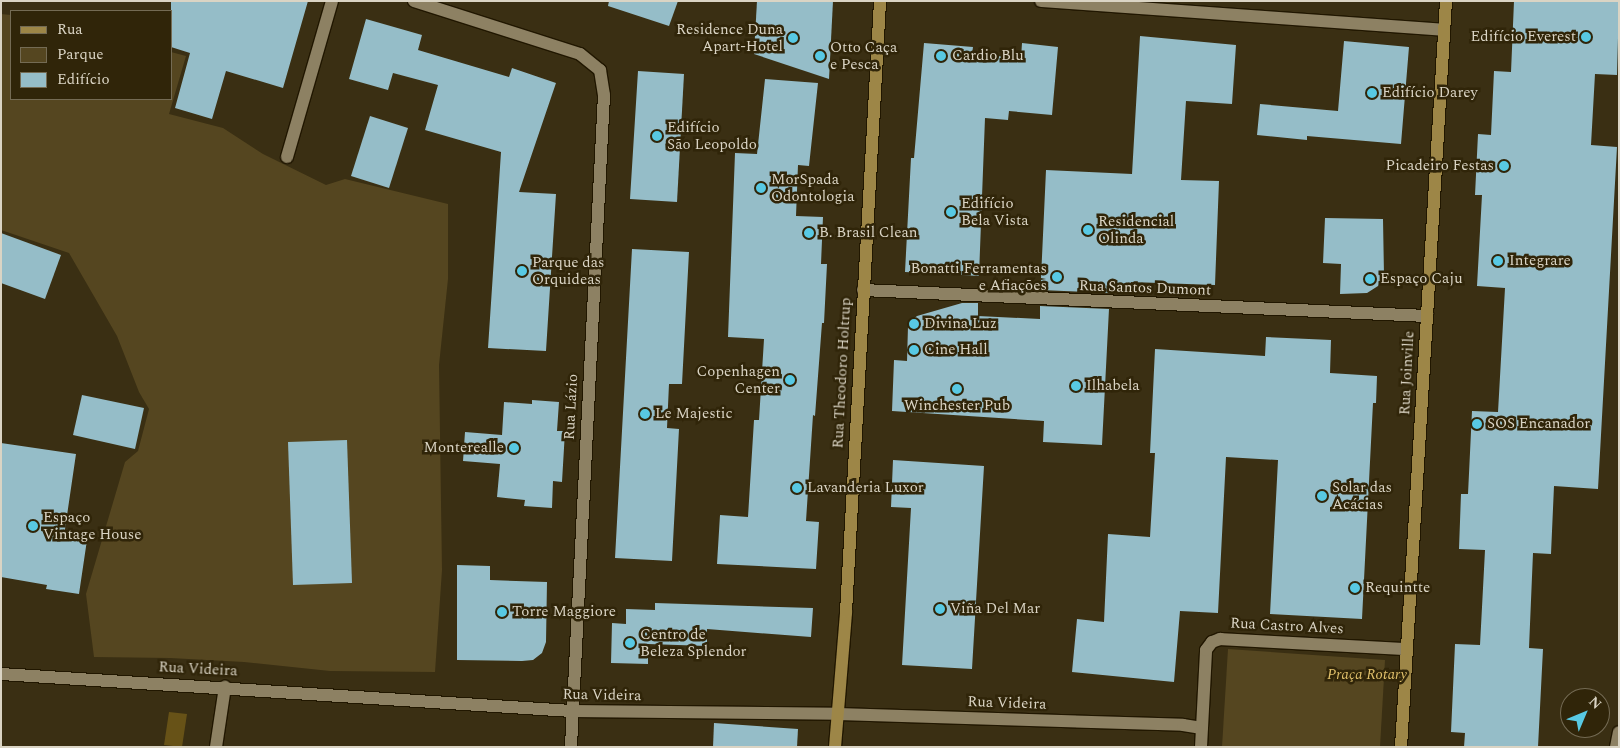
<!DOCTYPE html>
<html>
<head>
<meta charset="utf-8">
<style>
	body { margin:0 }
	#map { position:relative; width:1620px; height:748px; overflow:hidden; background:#3a2f13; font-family:Spectral,serif }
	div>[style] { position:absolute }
	.green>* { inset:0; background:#554620 }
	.water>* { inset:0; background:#675217 }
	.building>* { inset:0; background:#95bdc8 }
	.roads { filter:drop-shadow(1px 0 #211700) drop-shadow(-1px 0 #211700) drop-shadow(0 1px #211700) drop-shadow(0 -1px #211700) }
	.minor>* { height:12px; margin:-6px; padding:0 6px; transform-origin:6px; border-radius:6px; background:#8d8163 }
	.major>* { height:12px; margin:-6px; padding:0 6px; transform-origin:6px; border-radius:6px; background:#9d8647 }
	.dots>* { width:14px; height:14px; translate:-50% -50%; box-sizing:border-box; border:2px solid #302509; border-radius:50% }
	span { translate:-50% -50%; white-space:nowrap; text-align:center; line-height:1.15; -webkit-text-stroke:5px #302509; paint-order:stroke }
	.poi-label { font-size:15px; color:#dad4c4 }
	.right { translate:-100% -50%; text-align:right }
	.left { translate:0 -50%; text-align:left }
	.street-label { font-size:15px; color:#dad4c4 }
	.park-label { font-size:15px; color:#dfbf6a; font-style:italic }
	.frame { position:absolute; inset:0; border:2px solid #dad4c4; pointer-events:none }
	.legend { position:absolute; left:10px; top:10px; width:162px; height:90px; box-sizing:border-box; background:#302509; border:1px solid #746b54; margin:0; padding:6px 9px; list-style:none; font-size:15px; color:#dad4c4 }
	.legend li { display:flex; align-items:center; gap:10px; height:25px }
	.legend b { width:25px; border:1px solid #746b54 }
	.north { position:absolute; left:1560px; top:688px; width:50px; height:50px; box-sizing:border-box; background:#302509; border:1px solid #746b54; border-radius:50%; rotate:45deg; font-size:14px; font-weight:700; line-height:20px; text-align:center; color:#dad4c4 }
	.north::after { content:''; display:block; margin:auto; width:18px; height:22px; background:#58c9e3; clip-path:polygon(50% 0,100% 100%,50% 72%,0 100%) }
</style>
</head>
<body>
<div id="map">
	<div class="green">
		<i style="clip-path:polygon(1px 14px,11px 15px,11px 99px,171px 99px,171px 52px,186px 56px,169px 114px,223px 128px,263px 154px,326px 185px,345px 179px,448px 204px,448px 279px,439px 365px,442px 570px,435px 672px,330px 671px,244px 662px,170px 658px,94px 657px,86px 594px,125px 462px,138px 451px,149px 409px,139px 392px,117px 336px,69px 253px,1px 230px)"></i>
		<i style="clip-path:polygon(1228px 649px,1385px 660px,1380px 747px,1222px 747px)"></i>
	</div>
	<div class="water">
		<i style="clip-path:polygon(169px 712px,187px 714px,182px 747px,164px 745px)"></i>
	</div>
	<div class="building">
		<i style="clip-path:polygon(171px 1px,308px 1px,283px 88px,226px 71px,212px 119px,175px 108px,190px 53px,171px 47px)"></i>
		<i style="clip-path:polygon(609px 1px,678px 1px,669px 26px,608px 6px)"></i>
		<i style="clip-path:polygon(757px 1px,833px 1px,829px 79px,754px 54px)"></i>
		<i style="clip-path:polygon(1514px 1px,1619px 1px,1617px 75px,1595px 74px,1591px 145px,1617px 147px,1598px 489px,1554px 486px,1551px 554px,1533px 553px,1529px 648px,1543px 649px,1538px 747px,1464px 747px,1465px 733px,1451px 732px,1455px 644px,1480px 645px,1485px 550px,1459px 549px,1461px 494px,1468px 494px,1472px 411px,1498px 412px,1505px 288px,1477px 286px,1482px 195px,1475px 195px,1478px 134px,1491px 135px,1494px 71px,1511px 72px)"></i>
		<i style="clip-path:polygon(366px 19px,422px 35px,418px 50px,509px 77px,512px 68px,556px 83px,519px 192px,556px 194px,546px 351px,488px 348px,501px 152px,425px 130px,438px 85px,393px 73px,388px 90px,349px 79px)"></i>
		<i style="clip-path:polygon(1140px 36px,1236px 45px,1232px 104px,1186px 101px,1181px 180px,1219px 181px,1215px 285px,1131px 282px,1131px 289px,1110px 288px,1110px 293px,1041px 290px,1041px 280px,1046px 279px,1041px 278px,1046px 170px,1132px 174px)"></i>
		<i style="clip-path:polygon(1344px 41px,1409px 47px,1401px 144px,1307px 136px,1307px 140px,1257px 135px,1260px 104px,1338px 111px)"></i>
		<i style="clip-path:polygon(924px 43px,973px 47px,972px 54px,1021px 58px,1022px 43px,1058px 47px,1052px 115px,1009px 111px,1008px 120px,985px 118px,979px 276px,905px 272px,911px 158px,914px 158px)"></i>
		<i style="clip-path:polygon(638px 71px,684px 74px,677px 202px,630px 199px)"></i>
		<i style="clip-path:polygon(765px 79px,818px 83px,809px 166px,798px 165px,796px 216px,823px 217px,821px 264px,827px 264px,824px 323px,822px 323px,815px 416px,813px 415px,806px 521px,819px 522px,816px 569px,717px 564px,720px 515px,748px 517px,754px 420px,759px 420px,764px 339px,728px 337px,735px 153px,757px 154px)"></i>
		<i style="clip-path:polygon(370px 116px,408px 128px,389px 188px,351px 176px)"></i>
		<i style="clip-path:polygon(1325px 218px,1383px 219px,1384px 275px,1378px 286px,1367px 293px,1340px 294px,1341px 264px,1323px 263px)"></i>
		<i style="clip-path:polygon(1px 233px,61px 255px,45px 299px,1px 283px)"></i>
		<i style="clip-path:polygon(632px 249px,689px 252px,682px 384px,669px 384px,667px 428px,679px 429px,672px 561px,615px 558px)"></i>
		<i style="clip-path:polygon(962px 303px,978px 303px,978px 316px,1040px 319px,1040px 306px,1109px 309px,1102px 445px,1043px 442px,1044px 421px,892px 411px,894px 360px,907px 361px,908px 326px,912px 320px,917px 316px)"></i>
		<i style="clip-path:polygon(1266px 337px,1331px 340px,1330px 373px,1377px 376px,1376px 403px,1373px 403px,1362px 619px,1270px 614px,1278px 460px,1226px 457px,1218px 613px,1180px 611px,1174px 682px,1072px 672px,1077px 619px,1104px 622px,1108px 534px,1150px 537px,1155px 453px,1150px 453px,1155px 349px,1265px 356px)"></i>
		<i style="clip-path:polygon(82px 395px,144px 408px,135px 449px,73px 435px)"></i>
		<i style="clip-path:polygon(532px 400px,559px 402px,557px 431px,565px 431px,562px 482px,553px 481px,552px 508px,524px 506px,525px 500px,497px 497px,500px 464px,463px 461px,465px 432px,502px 435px,504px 402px,532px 404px)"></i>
		<i style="clip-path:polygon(347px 440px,352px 583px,293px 585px,288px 442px)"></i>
		<i style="clip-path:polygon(1px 443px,76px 454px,64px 536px,87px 540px,79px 594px,46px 589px,47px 585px,1px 577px)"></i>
		<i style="clip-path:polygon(893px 460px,984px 466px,972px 669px,902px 665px,911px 508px,891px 507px)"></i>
		<i style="clip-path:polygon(457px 565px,490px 566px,490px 580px,547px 582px,546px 642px,542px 653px,533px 660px,522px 661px,457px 660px)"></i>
		<i style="clip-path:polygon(655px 603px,813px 608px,811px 637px,707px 629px,707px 646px,648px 644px,648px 664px,611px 663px,612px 623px,626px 624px,626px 609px,655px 610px)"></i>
		<i style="clip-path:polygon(714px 723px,798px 729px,797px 747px,713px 747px)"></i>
	</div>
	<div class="roads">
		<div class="minor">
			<i style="left:414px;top:1px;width:174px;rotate:17.7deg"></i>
			<i style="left:580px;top:54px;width:26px;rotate:39deg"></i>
			<i style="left:600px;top:70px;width:25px;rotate:81deg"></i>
			<i style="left:604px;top:95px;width:653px;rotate:92.9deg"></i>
			<i style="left:1041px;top:1px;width:404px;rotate:4.1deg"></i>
			<i style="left:287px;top:157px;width:162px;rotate:-73.9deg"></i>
			<i style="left:863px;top:290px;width:565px;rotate:2.64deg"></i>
			<i style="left:1px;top:674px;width:572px;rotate:3.71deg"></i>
			<i style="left:572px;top:711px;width:266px;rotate:0.6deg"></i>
			<i style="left:838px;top:714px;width:345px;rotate:1.8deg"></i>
			<i style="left:1183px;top:725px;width:19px;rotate:9deg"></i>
			<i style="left:216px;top:747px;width:61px;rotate:-81.5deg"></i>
			<i style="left:1201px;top:747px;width:97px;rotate:-87deg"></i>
			<i style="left:1206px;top:650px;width:10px;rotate:-53deg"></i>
			<i style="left:1212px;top:642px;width:9px;rotate:-21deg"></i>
			<i style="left:1220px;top:639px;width:187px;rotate:3.1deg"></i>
			<i style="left:1616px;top:747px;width:15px;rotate:-79deg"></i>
		</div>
		<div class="major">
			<i style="left:835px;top:747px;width:135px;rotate:-85.3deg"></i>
			<i style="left:846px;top:612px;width:612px;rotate:-86.81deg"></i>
			<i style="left:1401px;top:747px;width:747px;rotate:-86.55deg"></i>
		</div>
	</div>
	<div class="dots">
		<i style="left:1586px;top:37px;background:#58c9e3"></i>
		<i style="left:793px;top:38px;background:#58c9e3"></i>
		<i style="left:820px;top:56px;background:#58c9e3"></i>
		<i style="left:941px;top:56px;background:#58c9e3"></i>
		<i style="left:1372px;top:93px;background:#58c9e3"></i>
		<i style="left:657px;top:136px;background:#58c9e3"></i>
		<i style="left:1504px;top:166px;background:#58c9e3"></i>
		<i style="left:761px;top:188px;background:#58c9e3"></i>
		<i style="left:951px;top:212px;background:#58c9e3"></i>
		<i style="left:1088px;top:230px;background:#58c9e3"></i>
		<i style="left:809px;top:233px;background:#58c9e3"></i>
		<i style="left:1498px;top:261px;background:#58c9e3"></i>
		<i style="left:522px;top:271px;background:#58c9e3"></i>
		<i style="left:1057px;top:277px;background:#58c9e3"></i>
		<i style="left:1370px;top:279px;background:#58c9e3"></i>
		<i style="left:914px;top:324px;background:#58c9e3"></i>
		<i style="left:914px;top:350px;background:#58c9e3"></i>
		<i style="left:790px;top:380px;background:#58c9e3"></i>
		<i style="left:1076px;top:386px;background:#58c9e3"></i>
		<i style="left:957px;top:389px;background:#58c9e3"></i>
		<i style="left:645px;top:414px;background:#58c9e3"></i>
		<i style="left:1477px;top:424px;background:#58c9e3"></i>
		<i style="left:514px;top:448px;background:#58c9e3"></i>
		<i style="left:797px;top:488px;background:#58c9e3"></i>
		<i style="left:1322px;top:496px;background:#58c9e3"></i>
		<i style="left:33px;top:526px;background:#58c9e3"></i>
		<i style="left:1355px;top:588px;background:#58c9e3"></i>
		<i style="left:940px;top:609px;background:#58c9e3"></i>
		<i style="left:502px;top:612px;background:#58c9e3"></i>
		<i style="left:630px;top:643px;background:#58c9e3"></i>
	</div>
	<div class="poi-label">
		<span class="right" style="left:783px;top:38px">Residence Duna<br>Apart-Hotel</span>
		<span class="right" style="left:1576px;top:37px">Edifício Everest</span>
		<span class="left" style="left:830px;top:56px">Otto Caça<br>e Pesca</span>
		<span class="left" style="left:952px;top:56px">Cardio Blu</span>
		<span class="left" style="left:1382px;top:93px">Edifício Darey</span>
		<span class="left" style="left:667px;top:136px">Edifício<br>São Leopoldo</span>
		<span class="right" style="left:1494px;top:166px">Picadeiro Festas</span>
		<span class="left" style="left:771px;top:188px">MorSpada<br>Odontologia</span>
		<span class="left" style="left:961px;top:212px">Edifício<br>Bela Vista</span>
		<span class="left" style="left:1098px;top:230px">Residencial<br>Olinda</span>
		<span class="left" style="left:819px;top:233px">B. Brasil Clean</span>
		<span class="left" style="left:1509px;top:261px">Integrare</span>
		<span class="left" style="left:532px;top:271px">Parque das<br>Orquideas</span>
		<span class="right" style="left:1047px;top:277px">Bonatti Ferramentas<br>e Afiações</span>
		<span class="left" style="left:1380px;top:279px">Espaço Caju</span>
		<span class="left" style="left:924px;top:324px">Divina Luz</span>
		<span class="left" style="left:924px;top:350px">Cine Hall</span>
		<span class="right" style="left:780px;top:380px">Copenhagen<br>Center</span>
		<span class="left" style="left:1086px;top:386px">Ilhabela</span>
		<span style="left:957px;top:406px">Winchester Pub</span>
		<span class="left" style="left:655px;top:414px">Le Majestic</span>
		<span class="left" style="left:1487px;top:424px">SOS Encanador</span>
		<span class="right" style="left:504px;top:448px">Monterealle</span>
		<span class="left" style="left:1332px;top:496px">Solar das<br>Acácias</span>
		<span class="left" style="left:807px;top:488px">Lavanderia Luxor</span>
		<span class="left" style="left:43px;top:526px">Espaço<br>Vintage House</span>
		<span class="left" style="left:1365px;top:588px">Requintte</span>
		<span class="left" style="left:950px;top:609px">Viña Del Mar</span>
		<span class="left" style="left:512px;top:612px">Torre Maggiore</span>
		<span class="left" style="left:640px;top:643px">Centro de<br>Beleza Splendor</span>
	</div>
	<div class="street-label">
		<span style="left:1145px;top:288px;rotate:2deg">Rua Santos Dumont</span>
		<span style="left:842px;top:373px;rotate:-87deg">Rua Theodoro Holtrup</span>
		<span style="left:1407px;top:373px;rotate:-87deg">Rua Joinville</span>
		<span style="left:571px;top:407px;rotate:-87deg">Rua Lázio</span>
		<span style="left:1287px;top:626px;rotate:3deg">Rua Castro Alves</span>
		<span style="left:198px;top:669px;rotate:3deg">Rua Videira</span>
		<span style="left:602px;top:695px;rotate:1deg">Rua Videira</span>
		<span style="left:1007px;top:703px;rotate:2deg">Rua Videira</span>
	</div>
	<div class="park-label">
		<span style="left:1367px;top:675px">Praça Rotary</span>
	</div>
	<div class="frame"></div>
	<ul class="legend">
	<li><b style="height:6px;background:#9d8647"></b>Rua</li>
	<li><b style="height:14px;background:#554620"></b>Parque</li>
	<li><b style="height:14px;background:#95bdc8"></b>Edifício</li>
	</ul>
	<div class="north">N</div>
</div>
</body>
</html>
